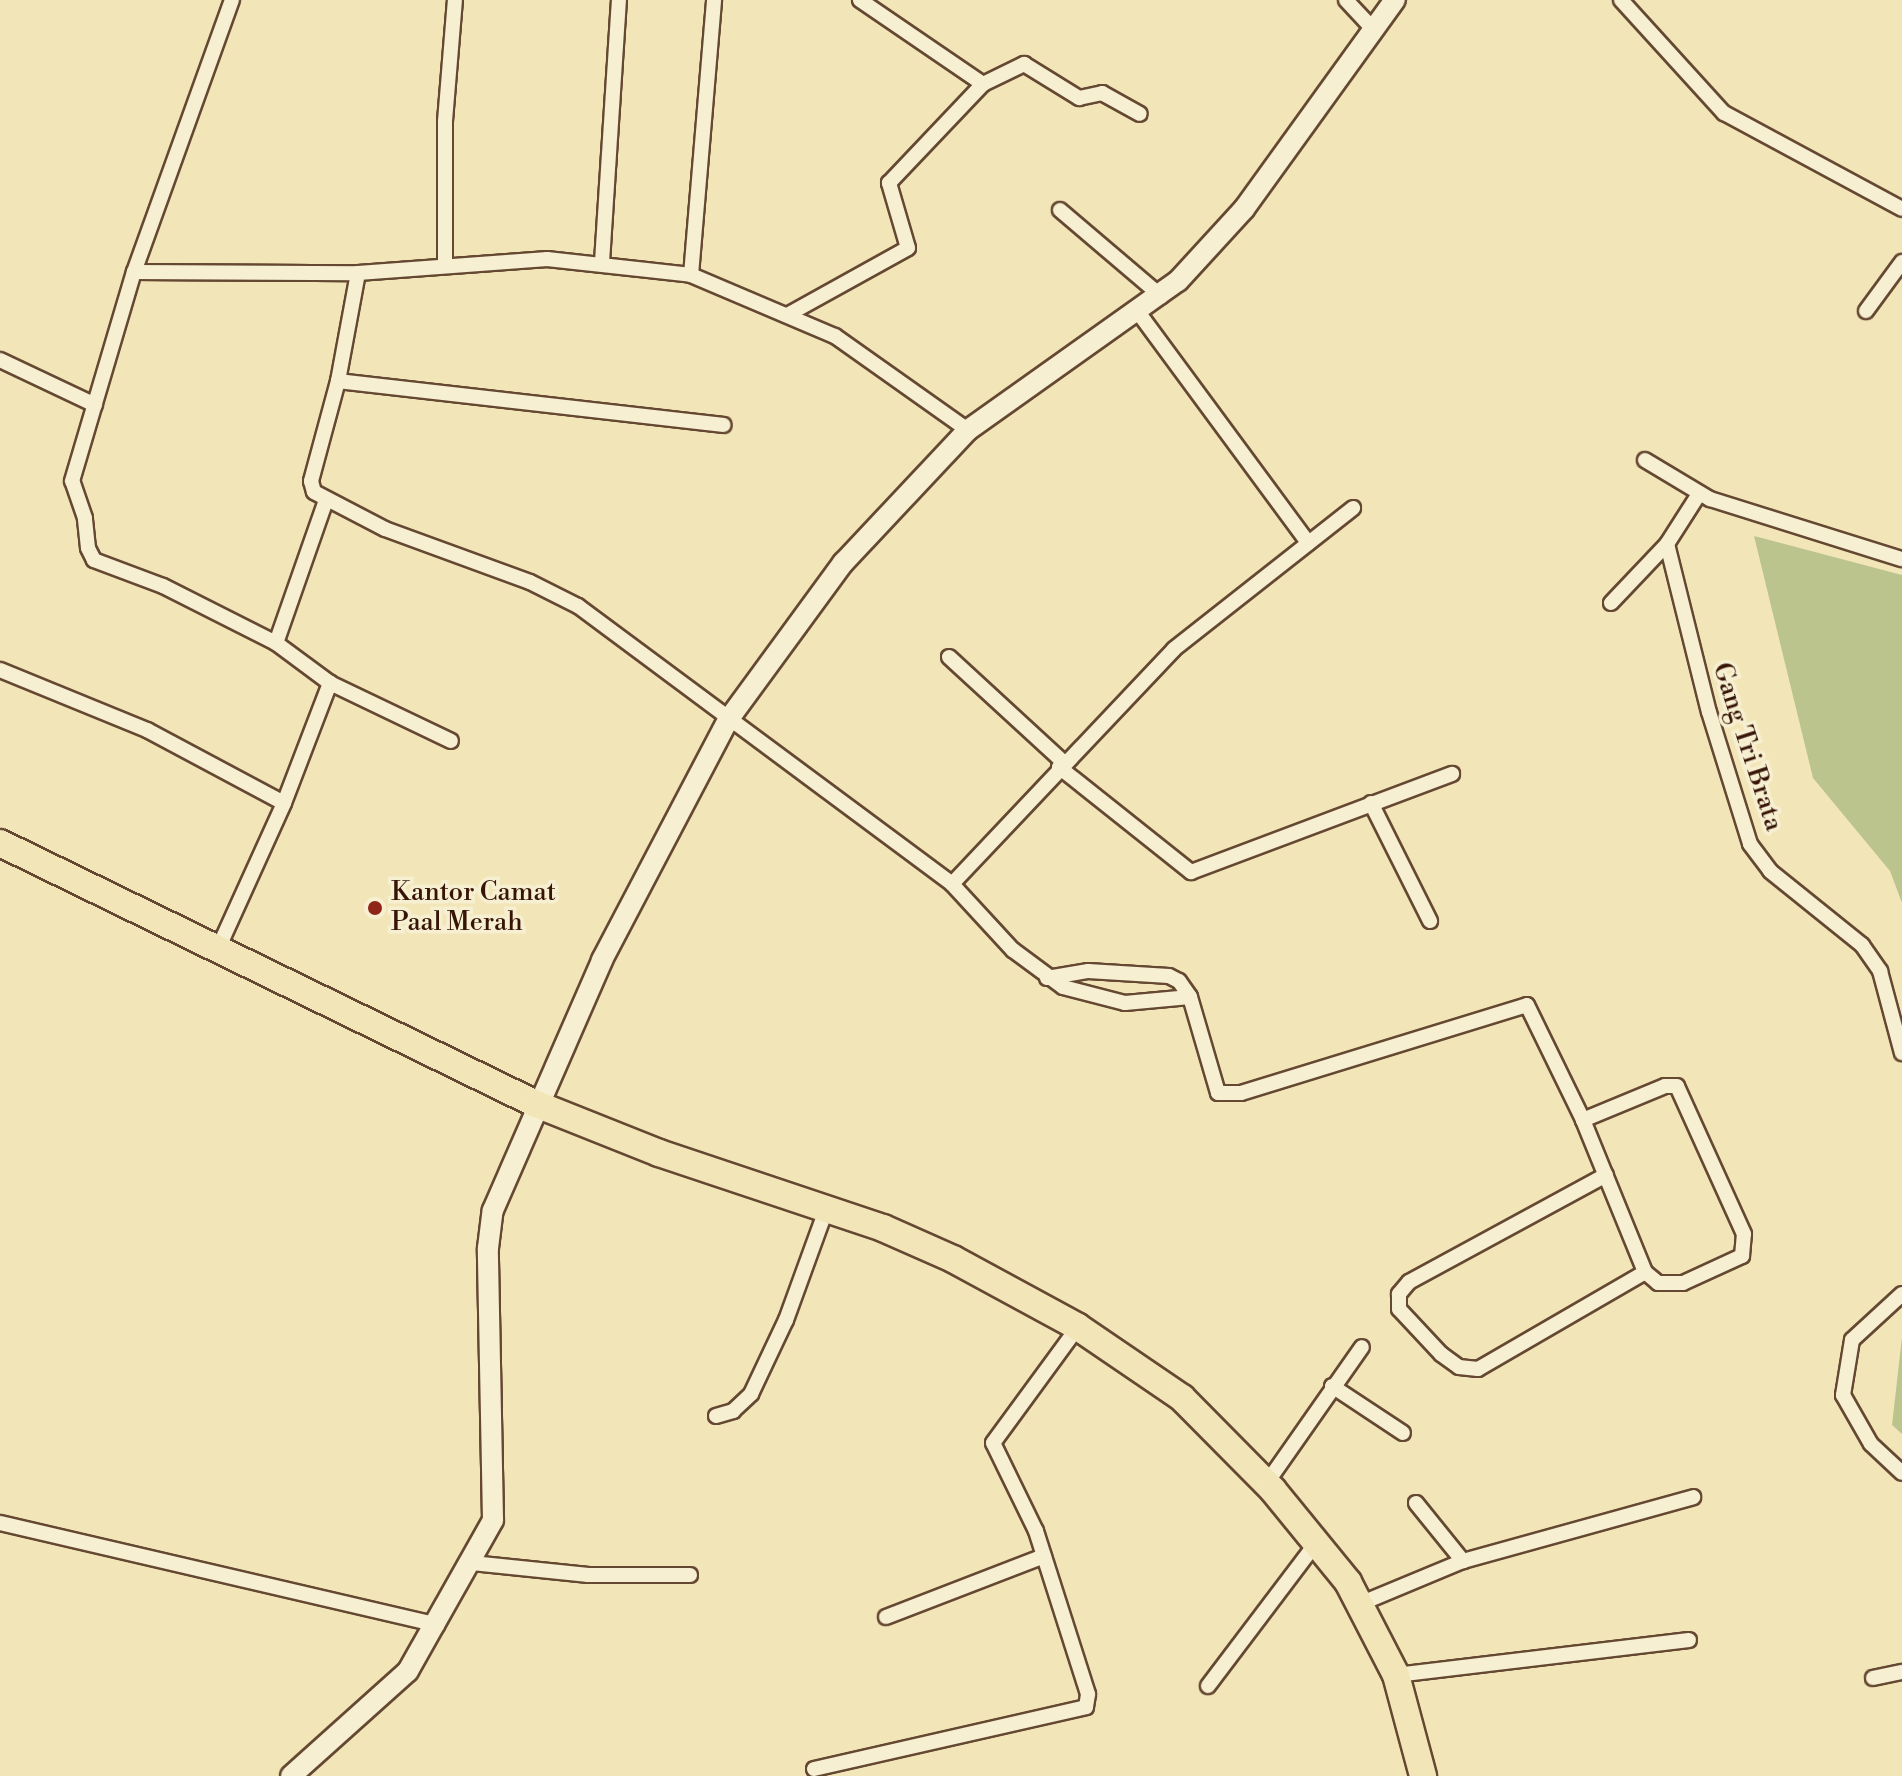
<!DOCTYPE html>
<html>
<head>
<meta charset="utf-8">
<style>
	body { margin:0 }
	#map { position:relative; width:1902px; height:1776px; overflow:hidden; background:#f2e6b8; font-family:"Libre Bodoni",serif }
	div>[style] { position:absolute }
	.green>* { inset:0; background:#bcc48e }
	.roads { filter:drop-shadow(2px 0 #654832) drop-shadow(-2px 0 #654832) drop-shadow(0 2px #654832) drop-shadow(0 -2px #654832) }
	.street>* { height:14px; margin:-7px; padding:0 7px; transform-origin:7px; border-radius:7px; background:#f7efd1 }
	.secondary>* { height:20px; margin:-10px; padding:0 10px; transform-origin:10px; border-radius:10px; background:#f7efd1 }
	.highway>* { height:26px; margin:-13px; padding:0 13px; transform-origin:13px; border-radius:13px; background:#f2e6b8 }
	.dots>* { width:22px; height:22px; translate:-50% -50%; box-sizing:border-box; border:4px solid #f7efd1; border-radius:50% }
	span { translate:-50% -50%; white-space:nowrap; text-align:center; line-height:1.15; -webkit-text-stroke:7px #f7efd1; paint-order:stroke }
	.street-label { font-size:26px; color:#361406 }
	.poi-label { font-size:26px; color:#361406 }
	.left { translate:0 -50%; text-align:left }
</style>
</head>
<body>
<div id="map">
	<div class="green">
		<i style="clip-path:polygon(1754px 536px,1902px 575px,1902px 903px,1890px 871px,1813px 778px)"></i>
		<i style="clip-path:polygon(1902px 1337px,1902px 1434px,1892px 1425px)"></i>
	</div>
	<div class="roads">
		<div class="street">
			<i style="left:1346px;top:0;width:40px;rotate:47deg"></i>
			<i style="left:1621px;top:0;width:153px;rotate:47.7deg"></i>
			<i style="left:1724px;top:113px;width:202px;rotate:28.3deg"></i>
			<i style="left:983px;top:84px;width:46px;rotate:-26deg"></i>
			<i style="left:1024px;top:64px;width:65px;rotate:31.7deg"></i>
			<i style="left:1079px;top:98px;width:24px;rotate:-12deg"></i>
			<i style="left:1102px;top:93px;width:43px;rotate:28.9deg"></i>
			<i style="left:1060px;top:210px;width:133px;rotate:40.4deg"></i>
			<i style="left:602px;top:262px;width:263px;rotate:-86.3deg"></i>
			<i style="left:445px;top:266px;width:145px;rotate:-90deg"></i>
			<i style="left:445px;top:121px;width:121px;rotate:-85.3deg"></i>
			<i style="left:134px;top:272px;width:289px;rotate:-70.2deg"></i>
			<i style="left:358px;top:273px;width:110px;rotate:100.5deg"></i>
			<i style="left:338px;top:381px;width:104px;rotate:105.1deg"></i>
			<i style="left:311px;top:481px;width:11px;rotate:75deg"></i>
			<i style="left:314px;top:492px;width:80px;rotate:27.5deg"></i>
			<i style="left:385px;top:529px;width:154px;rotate:20.1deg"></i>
			<i style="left:530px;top:582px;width:54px;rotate:26.6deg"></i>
			<i style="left:578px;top:606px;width:466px;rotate:36.6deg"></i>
			<i style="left:952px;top:884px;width:323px;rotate:-46.6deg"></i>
			<i style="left:1174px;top:649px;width:228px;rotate:-38.2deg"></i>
			<i style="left:691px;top:275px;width:276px;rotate:-85.2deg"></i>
			<i style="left:1866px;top:311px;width:61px;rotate:-53.7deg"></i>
			<i style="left:1138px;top:312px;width:287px;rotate:53.6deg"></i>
			<i style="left:789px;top:314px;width:136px;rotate:-29deg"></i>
			<i style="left:908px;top:248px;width:68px;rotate:-106.3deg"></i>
			<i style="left:889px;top:183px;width:137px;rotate:-46.5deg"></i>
			<i style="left:983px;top:84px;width:149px;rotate:-145.7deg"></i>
			<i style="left:0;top:360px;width:105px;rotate:25.3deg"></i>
			<i style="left:338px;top:381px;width:388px;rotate:6.5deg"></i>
			<i style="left:1645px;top:460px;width:76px;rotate:31deg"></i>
			<i style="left:1710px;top:499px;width:201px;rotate:17.4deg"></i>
			<i style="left:1667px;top:544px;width:173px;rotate:76deg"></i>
			<i style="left:1709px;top:712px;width:138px;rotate:72.7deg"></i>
			<i style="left:1750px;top:844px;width:34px;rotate:53deg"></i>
			<i style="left:1770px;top:871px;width:118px;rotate:38.8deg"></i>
			<i style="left:1862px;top:945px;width:32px;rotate:55deg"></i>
			<i style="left:1880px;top:971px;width:85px;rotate:75deg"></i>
			<i style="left:1611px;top:603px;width:81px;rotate:-46.5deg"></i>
			<i style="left:1667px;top:544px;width:59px;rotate:-57.4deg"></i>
			<i style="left:276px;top:643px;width:151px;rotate:-70.7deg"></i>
			<i style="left:949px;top:657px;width:155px;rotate:42.6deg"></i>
			<i style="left:0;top:670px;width:159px;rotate:22.2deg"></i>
			<i style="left:147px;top:730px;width:155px;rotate:28.1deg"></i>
			<i style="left:330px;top:683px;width:134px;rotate:25.6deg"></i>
			<i style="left:1059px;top:767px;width:169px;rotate:38.5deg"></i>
			<i style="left:1191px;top:872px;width:279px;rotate:-20.6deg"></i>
			<i style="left:1371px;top:803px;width:132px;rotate:63.4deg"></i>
			<i style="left:952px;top:884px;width:90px;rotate:47.3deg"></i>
			<i style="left:1013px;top:950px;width:62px;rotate:36.5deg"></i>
			<i style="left:1063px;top:987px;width:64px;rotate:14.5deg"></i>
			<i style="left:1125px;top:1003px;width:65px;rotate:-5.3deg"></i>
			<i style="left:1190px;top:997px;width:100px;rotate:73.7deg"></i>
			<i style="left:1218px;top:1093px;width:23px"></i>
			<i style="left:1241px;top:1093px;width:299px;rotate:-17.1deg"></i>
			<i style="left:1527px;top:1005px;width:128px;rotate:64deg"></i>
			<i style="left:1583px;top:1120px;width:164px;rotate:67.8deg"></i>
			<i style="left:1645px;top:1272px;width:17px;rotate:40deg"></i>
			<i style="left:1658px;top:1283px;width:25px"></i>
			<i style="left:1683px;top:1283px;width:65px;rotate:-24.6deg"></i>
			<i style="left:1742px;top:1256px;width:22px;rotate:-85deg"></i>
			<i style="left:1744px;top:1234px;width:162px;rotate:-114.4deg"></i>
			<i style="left:1677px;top:1086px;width:12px;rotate:180deg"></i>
			<i style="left:1665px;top:1086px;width:89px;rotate:157.5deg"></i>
			<i style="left:217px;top:951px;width:162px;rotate:-65.6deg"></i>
			<i style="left:284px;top:803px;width:129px;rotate:-69deg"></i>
			<i style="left:330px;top:683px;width:67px;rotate:-143.5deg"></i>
			<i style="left:276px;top:643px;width:127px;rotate:-153.2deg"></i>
			<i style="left:163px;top:586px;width:74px;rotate:-159.4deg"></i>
			<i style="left:94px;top:560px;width:13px;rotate:-117deg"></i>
			<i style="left:88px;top:548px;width:30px;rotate:-96deg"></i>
			<i style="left:85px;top:518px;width:39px;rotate:-109deg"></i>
			<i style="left:72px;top:481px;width:218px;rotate:-73.5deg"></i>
			<i style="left:134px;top:272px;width:224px;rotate:0.3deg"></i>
			<i style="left:358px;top:273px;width:190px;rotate:-4.2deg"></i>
			<i style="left:547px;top:259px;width:145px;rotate:6.3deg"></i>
			<i style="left:691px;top:275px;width:156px;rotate:23deg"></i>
			<i style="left:835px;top:336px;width:163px;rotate:35.3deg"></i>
			<i style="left:1047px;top:978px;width:42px;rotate:-9.7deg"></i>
			<i style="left:1088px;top:971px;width:81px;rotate:3.5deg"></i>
			<i style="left:1169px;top:976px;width:11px;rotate:27deg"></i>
			<i style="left:1179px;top:981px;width:19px;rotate:55deg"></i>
			<i style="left:1606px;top:1175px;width:224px;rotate:151.5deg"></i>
			<i style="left:1409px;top:1282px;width:16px;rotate:130deg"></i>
			<i style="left:1399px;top:1294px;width:15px;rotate:90deg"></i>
			<i style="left:1399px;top:1309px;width:62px;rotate:47deg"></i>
			<i style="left:1441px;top:1354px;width:22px;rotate:36deg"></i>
			<i style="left:1459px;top:1367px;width:19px;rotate:6deg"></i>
			<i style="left:1478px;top:1369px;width:193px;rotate:-30.1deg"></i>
			<i style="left:1902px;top:1294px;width:68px;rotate:137.4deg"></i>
			<i style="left:1852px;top:1340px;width:56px;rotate:99.3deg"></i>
			<i style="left:1843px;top:1395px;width:56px;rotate:60.3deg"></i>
			<i style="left:1871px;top:1444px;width:42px;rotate:43.1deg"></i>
			<i style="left:1332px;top:1386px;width:85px;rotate:33.5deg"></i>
			<i style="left:716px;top:1416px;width:18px;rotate:-16deg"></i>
			<i style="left:733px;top:1411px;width:25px;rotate:-43deg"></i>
			<i style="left:751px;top:1394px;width:82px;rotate:-64.7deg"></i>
			<i style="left:786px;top:1320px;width:117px;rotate:-70deg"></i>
			<i style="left:1266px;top:1484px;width:167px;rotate:-55deg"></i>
			<i style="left:1416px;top:1503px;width:75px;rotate:51deg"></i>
			<i style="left:0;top:1523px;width:449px;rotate:13.1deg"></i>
			<i style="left:472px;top:1563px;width:117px;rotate:5.9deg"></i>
			<i style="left:588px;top:1575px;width:102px"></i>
			<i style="left:1362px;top:1603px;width:109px;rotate:-22.6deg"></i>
			<i style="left:1463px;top:1561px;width:239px;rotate:-15.5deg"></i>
			<i style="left:886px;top:1617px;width:169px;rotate:-21.1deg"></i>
			<i style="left:1396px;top:1675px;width:295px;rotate:-6.8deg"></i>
			<i style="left:1873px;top:1678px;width:30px;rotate:-12deg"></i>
			<i style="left:1208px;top:1686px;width:179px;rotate:-52.9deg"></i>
			<i style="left:814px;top:1769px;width:279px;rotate:-12.8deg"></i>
			<i style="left:1086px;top:1707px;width:13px;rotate:-81deg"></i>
			<i style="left:1088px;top:1694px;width:171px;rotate:-107.7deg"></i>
			<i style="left:1036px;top:1531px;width:98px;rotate:-116deg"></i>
			<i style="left:993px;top:1443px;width:144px;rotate:-53.8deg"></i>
		</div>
		<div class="secondary">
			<i style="left:291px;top:1776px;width:157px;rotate:-41.9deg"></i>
			<i style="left:408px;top:1671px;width:173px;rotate:-60.6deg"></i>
			<i style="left:493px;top:1520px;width:272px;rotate:-91.1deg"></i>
			<i style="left:488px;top:1248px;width:38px;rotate:-83deg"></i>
			<i style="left:493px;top:1210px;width:273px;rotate:-66.4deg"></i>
			<i style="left:602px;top:960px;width:271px;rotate:-62.3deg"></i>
			<i style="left:728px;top:720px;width:195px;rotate:-53.8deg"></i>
			<i style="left:843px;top:563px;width:183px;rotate:-46.8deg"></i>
			<i style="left:968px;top:430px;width:257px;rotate:-35.4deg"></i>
			<i style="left:1178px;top:281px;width:98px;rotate:-47.5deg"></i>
			<i style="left:1244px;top:209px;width:258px;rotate:-54.2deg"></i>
		</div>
		<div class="highway">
			<i style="left:0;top:843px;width:596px;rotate:25.96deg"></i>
			<i style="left:536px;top:1104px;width:132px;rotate:21.7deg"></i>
			<i style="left:659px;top:1153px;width:236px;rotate:18.5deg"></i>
			<i style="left:883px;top:1228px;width:77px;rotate:23.9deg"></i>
			<i style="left:953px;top:1259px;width:142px;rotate:28.5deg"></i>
			<i style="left:1078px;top:1327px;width:126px;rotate:34.3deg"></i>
			<i style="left:1182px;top:1398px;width:129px;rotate:45.3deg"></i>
			<i style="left:1273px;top:1490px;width:119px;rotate:50.8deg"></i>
			<i style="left:1348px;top:1582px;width:105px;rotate:62.7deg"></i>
			<i style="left:1396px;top:1675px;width:105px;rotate:75deg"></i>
		</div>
	</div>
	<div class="dots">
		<i style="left:375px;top:908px;background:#8f2418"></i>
	</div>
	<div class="street-label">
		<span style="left:1747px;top:747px;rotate:72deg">Gang Tri Brata</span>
	</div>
	<div class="poi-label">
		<span class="left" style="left:391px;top:908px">Kantor Camat<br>Paal Merah</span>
	</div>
</div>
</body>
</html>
